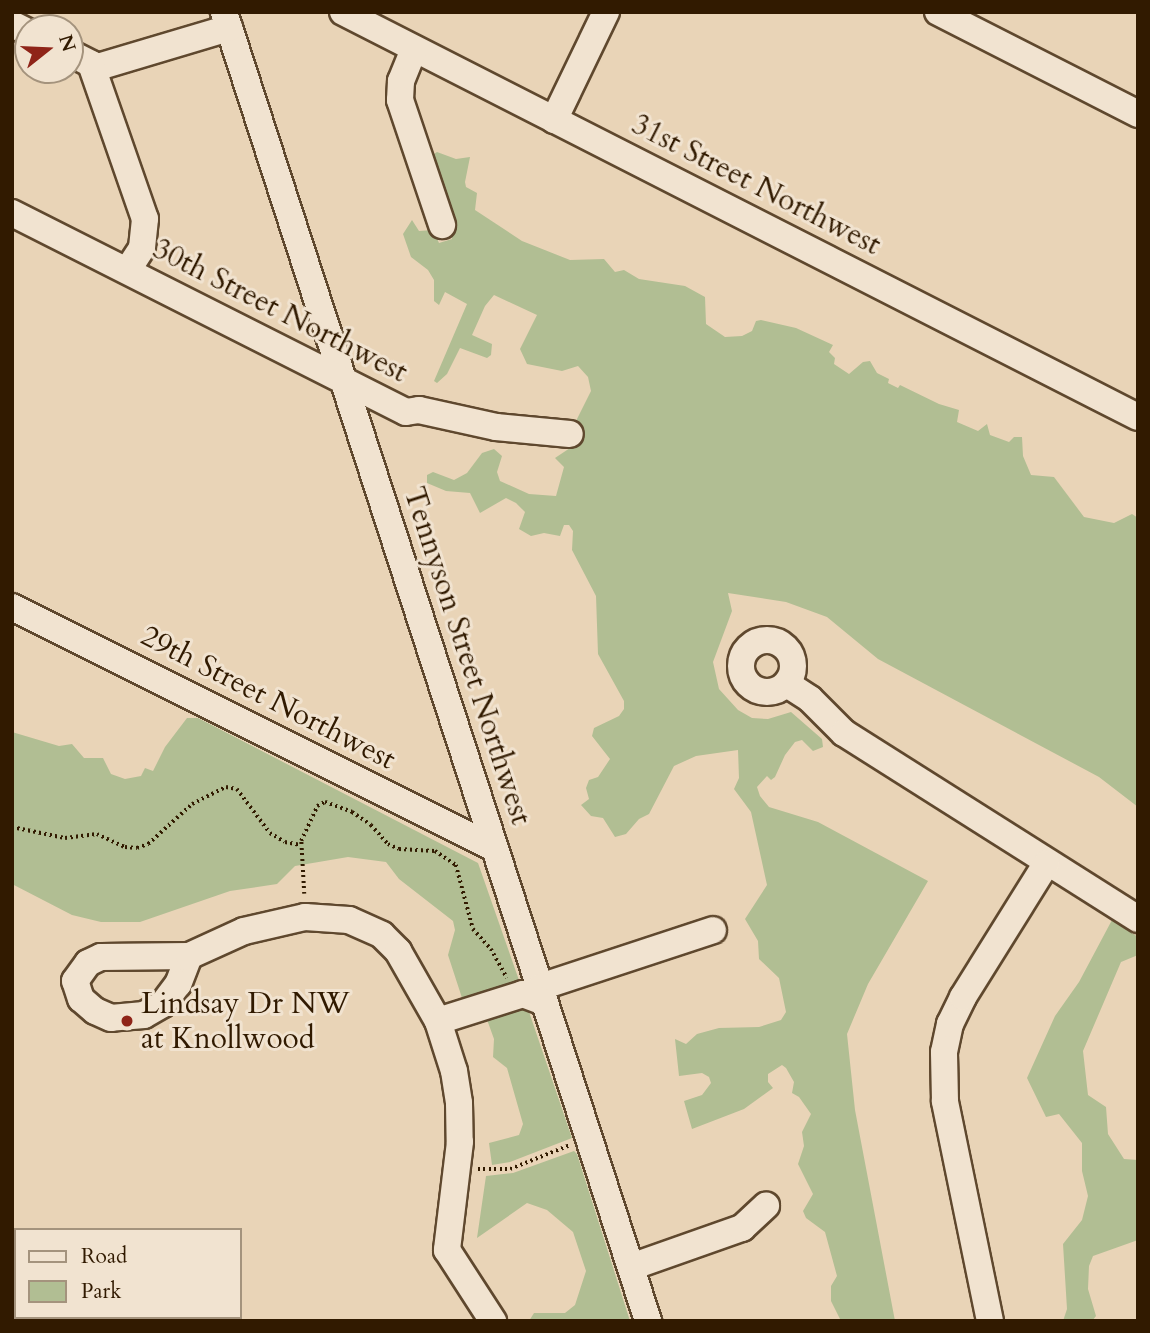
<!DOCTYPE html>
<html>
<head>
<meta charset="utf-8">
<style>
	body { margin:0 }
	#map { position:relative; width:1150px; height:1333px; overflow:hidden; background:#e9d4b7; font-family:Cardo,serif }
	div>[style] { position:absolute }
	.green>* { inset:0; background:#b1be93 }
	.path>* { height:3.5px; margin-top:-1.75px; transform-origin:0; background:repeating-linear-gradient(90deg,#311a00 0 2px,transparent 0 5.5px) }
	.roads { filter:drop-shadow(2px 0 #5f482e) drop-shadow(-2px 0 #5f482e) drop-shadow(0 2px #5f482e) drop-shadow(0 -2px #5f482e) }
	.minor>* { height:26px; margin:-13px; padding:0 13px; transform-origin:13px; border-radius:13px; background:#f1e3d0 }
	.minor>.ring { margin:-13px; padding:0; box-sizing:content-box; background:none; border:26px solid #f1e3d0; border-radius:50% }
	.dots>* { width:19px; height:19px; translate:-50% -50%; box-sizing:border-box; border:4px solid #f1e3d0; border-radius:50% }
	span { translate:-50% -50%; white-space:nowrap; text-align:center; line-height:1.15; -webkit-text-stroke:6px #f1e3d0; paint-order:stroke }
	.street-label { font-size:30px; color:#311a00 }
	.poi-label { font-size:30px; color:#311a00 }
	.left { translate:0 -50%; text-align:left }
	.frame { position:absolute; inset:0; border:14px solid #311a00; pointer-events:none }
	.legend { position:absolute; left:14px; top:1228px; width:228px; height:91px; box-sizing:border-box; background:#f1e3d0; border:2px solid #a4937d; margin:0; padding:9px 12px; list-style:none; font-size:21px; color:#311a00 }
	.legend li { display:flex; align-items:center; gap:14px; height:35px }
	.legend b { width:35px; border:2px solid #a4937d }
	.north { position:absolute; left:14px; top:14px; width:70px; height:70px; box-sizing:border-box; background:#f1e3d0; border:2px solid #a4937d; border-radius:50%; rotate:72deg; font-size:19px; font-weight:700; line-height:28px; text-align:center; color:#311a00 }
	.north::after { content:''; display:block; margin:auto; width:24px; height:32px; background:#8f2418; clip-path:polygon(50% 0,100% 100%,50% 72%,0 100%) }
</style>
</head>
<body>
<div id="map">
	<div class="green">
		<i style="clip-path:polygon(437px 152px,456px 159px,470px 157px,465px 182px,466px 187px,477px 193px,475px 210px,522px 241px,570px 260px,604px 259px,615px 272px,624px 270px,639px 279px,685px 286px,705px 297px,706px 324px,725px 337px,742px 336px,752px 331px,756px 321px,761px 320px,796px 328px,833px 345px,829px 352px,835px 358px,834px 364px,849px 374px,863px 362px,870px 361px,877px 373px,889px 379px,888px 383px,898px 388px,900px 385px,939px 404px,959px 410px,957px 422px,978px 431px,987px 424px,990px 435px,1009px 442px,1014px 437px,1022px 437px,1023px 456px,1031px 475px,1054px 477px,1084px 517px,1114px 523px,1132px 514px,1138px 518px,1138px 807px,1099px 777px,878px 659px,827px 617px,786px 602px,728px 593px,732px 611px,713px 662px,719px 689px,738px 710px,752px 718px,768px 719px,791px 712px,822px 739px,823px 747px,813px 751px,802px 740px,795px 742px,785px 755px,775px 777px,771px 780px,767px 776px,757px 787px,760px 796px,769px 807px,818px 822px,928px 881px,868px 984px,847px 1034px,855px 1110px,895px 1321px,841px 1321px,831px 1301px,831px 1286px,837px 1276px,825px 1232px,806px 1218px,803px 1211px,813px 1194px,798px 1164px,804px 1146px,802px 1132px,811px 1114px,799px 1097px,792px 1093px,794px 1082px,786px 1068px,782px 1065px,768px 1074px,768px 1082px,773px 1088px,744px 1109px,692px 1129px,684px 1101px,702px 1095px,711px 1083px,709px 1077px,702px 1073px,679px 1076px,675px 1039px,686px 1044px,697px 1034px,719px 1028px,759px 1027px,781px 1020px,786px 1012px,779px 978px,759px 959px,758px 941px,745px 919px,767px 885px,751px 812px,734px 789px,739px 778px,738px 750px,696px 756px,674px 766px,649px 814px,639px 819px,626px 834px,615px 837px,603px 818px,591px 816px,581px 805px,589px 799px,586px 788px,589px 780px,598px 777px,610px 759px,592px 736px,594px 728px,619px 716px,624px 709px,624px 701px,598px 654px,596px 596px,572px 550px,573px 531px,569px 525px,564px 525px,560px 536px,544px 533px,531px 536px,519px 529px,525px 512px,516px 503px,506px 498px,480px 513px,470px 493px,446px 491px,427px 483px,427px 475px,433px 472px,454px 480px,467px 473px,482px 453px,494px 449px,502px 456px,497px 472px,500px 481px,529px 494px,556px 496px,564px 467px,555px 458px,579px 442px,576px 421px,591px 391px,588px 377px,578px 366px,562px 371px,527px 364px,520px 349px,537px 315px,494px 295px,485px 306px,472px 335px,492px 344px,491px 355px,487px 358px,460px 348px,447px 374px,437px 383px,434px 381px,467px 304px,445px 292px,439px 305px,434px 301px,434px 280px,428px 270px,411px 257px,403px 234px,412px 220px,419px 231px,433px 230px,439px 243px,452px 239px,432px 178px,431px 156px)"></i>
		<i style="clip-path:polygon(187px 718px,198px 718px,478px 863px,521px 986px,463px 1001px,448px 955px,455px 930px,453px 921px,399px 879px,386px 862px,348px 857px,295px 866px,277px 884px,230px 891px,140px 922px,101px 922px,72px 915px,12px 884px,12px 732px,59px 746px,72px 744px,84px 758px,103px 758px,111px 774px,125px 779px,141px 776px,145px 768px,153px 771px,165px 747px)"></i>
		<i style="clip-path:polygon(1112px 920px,1138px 937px,1138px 955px,1121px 962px,1083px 1051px,1088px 1095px,1106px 1107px,1108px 1134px,1124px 1159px,1138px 1160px,1138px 1240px,1093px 1256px,1089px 1266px,1088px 1289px,1096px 1316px,1092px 1321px,1063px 1321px,1067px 1309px,1063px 1244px,1082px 1220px,1088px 1196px,1082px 1171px,1082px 1143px,1059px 1114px,1046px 1117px,1027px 1078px,1055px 1016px,1079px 982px)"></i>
		<i style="clip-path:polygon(526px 1003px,572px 1138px,510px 1162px,492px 1165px,489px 1143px,519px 1135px,523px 1124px,507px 1068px,493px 1057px,494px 1039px,485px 1014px)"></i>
		<i style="clip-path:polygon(574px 1151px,577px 1154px,630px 1321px,529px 1321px,534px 1313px,565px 1313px,575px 1305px,586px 1271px,573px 1232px,547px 1210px,527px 1203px,477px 1238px,486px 1176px,513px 1173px)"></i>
	</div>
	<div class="path">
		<i style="left:12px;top:827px;width:54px;rotate:11.7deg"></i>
		<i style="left:65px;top:838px;width:32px;rotate:-7deg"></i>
		<i style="left:97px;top:834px;width:31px;rotate:25deg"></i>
		<i style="left:125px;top:847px;width:12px;rotate:5deg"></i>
		<i style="left:137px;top:848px;width:12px;rotate:-20deg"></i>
		<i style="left:148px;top:844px;width:59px;rotate:-42.3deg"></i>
		<i style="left:192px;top:804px;width:38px;rotate:-27deg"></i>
		<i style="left:226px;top:787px;width:11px;rotate:10deg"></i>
		<i style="left:237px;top:789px;width:55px;rotate:53.1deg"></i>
		<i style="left:270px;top:833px;width:17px;rotate:31deg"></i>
		<i style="left:285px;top:842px;width:16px;rotate:11deg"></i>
		<i style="left:304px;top:894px;width:53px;rotate:-93.2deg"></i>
		<i style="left:301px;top:841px;width:38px;rotate:-65deg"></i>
		<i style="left:317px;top:806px;width:9px;rotate:-27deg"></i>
		<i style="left:325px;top:802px;width:29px;rotate:20deg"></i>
		<i style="left:352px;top:812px;width:23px;rotate:34deg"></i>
		<i style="left:371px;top:825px;width:25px;rotate:48deg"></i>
		<i style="left:388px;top:844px;width:12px;rotate:24deg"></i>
		<i style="left:399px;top:849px;width:36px;rotate:3deg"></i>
		<i style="left:435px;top:851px;width:25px;rotate:34deg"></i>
		<i style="left:456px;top:865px;width:66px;rotate:75.1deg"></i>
		<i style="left:473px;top:929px;width:27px;rotate:48deg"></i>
		<i style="left:491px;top:949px;width:33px;rotate:61deg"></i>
		<i style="left:478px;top:1169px;width:32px"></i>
		<i style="left:510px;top:1169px;width:65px;rotate:-21.8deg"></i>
	</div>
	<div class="roads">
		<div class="minor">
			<i style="left:224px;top:12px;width:1376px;rotate:72.05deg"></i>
			<i style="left:343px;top:12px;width:892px;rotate:27deg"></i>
			<i style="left:938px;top:12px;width:225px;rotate:27deg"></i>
			<i style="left:12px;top:24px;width:18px;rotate:27deg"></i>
			<i style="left:414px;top:49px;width:35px;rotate:112deg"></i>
			<i style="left:401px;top:81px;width:19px;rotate:93deg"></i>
			<i style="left:400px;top:100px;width:132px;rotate:71.4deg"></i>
			<i style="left:70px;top:53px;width:31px;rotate:27deg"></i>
			<i style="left:98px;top:67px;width:137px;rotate:-16.6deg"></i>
			<i style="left:91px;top:64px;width:164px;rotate:70.8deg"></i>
			<i style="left:145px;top:219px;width:29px;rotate:96deg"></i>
			<i style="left:142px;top:248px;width:27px;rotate:123deg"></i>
			<i style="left:554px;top:120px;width:120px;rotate:-64.3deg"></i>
			<i style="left:12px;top:213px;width:441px;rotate:26.8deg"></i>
			<i style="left:406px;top:412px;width:13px;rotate:-9deg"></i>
			<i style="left:419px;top:410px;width:79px;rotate:12.4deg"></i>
			<i style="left:496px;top:427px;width:74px;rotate:5.4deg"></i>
			<i style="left:12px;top:607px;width:539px;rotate:26.57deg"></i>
			<i class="ring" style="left:741px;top:640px;width:26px;height:26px"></i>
			<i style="left:787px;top:684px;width:27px;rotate:33deg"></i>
			<i style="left:810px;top:699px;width:48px;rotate:45deg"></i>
			<i style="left:844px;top:733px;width:348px;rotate:32.3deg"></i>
			<i style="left:189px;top:956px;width:30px;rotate:111deg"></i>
			<i style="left:178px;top:984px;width:25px;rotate:127deg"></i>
			<i style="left:163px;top:1004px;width:22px;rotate:150deg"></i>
			<i style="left:144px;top:1015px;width:33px;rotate:175deg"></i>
			<i style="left:111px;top:1018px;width:17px;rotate:-156deg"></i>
			<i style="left:95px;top:1011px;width:18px;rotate:-139deg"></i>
			<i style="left:81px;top:999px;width:19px;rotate:-108deg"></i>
			<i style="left:75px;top:981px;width:22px;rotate:-54deg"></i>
			<i style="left:88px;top:963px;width:14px;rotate:-25deg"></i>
			<i style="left:101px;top:957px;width:88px;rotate:-0.7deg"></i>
			<i style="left:189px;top:956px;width:60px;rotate:-24.4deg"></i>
			<i style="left:244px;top:931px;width:63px;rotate:-12.9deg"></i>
			<i style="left:305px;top:917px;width:44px;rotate:3.9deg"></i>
			<i style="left:349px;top:920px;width:36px;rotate:24deg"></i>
			<i style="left:382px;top:935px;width:23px;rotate:45deg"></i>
			<i style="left:398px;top:951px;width:81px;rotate:60.3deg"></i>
			<i style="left:438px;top:1021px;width:52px;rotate:72.3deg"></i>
			<i style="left:454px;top:1071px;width:32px;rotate:81deg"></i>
			<i style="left:459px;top:1103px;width:39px;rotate:89deg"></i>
			<i style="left:460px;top:1142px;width:109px;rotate:96.9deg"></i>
			<i style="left:447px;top:1250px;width:85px;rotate:57.1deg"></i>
			<i style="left:540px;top:987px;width:182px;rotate:-18.2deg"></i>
			<i style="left:438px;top:1021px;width:89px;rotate:-17.6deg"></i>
			<i style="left:523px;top:994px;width:22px;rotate:21deg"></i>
			<i style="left:631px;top:1267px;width:118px;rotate:-19.4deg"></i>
			<i style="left:742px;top:1228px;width:33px;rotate:-43deg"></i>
			<i style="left:990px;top:1321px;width:225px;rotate:-101.6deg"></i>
			<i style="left:945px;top:1101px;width:49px;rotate:-91.2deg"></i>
			<i style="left:944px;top:1052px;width:29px;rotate:-78deg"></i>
			<i style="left:950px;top:1024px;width:30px;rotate:-64deg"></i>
			<i style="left:963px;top:997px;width:157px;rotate:-58deg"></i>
		</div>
	</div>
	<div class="dots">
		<i style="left:127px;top:1021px;background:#8f2418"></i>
	</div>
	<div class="street-label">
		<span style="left:756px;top:185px;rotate:27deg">31st Street Northwest</span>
		<span style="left:280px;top:311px;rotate:27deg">30th Street Northwest</span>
		<span style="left:467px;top:656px;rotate:72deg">Tennyson Street Northwest</span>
		<span style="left:268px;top:698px;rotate:27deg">29th Street Northwest</span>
	</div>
	<div class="poi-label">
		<span class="left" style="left:141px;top:1021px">Lindsay Dr NW<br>at Knollwood</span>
	</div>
	<div class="frame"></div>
	<ul class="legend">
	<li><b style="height:9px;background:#f1e3d0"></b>Road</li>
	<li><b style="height:19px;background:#b1be93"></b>Park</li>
	</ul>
	<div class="north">N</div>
</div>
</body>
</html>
